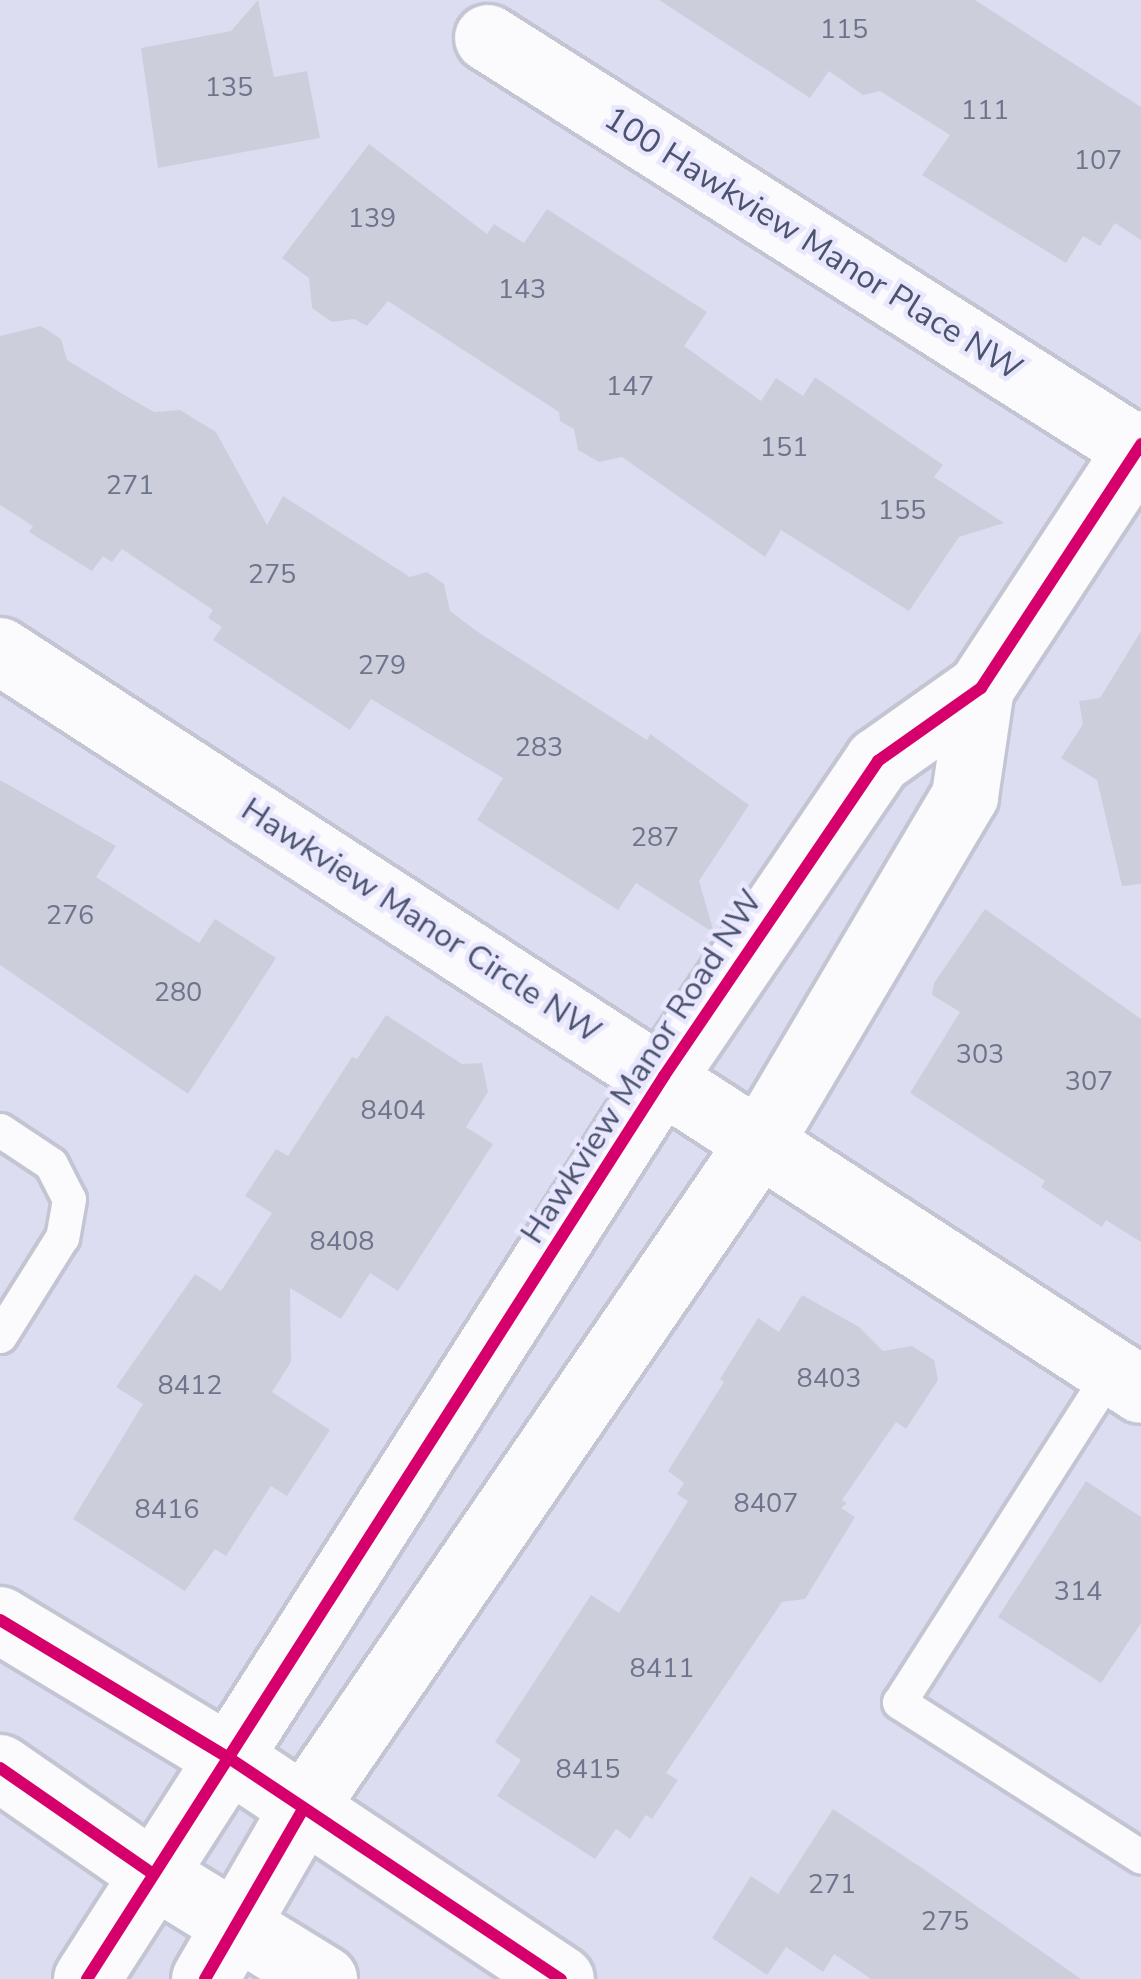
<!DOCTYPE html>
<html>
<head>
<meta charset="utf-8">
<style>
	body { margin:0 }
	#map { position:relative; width:1141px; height:1979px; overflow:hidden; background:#e7e7f3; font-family:"Nunito Sans",sans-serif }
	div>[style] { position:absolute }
	.residential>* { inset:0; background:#ddddf2 }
	.building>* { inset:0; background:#cdcedc }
	.roads { filter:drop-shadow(3px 0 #c3c5d2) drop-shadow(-3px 0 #c3c5d2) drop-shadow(0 3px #c3c5d2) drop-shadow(0 -3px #c3c5d2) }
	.service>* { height:33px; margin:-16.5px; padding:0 16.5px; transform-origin:16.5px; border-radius:16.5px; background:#fbfbfd }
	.minor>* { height:66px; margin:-33px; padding:0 33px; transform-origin:33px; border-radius:33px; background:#fbfbfd }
	.tertiary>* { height:66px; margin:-33px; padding:0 33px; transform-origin:33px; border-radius:33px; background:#fbfbfd }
	.cycleway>* { height:12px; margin:-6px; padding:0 6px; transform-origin:6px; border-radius:6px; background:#d6006c }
	span { translate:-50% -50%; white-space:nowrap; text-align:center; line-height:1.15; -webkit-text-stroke:9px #e8e7fd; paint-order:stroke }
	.number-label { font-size:27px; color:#6e748c }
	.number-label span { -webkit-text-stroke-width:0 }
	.street-label { font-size:33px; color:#4b536e }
</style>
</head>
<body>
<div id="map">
	<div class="residential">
		<i style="clip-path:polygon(0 0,1141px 0,1141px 1979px,0 1979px)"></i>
	</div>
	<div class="building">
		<i style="clip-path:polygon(258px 0,274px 77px,307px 71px,320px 138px,158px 168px,141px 48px,231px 31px)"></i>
		<i style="clip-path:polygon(659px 0,975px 0,1141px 107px,1141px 240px,1115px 223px,1100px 246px,1083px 236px,1066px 263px,922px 175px,950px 135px,880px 91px,863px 95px,829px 71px,810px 98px)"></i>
		<i style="clip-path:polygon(369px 144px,487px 234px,494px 224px,524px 243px,547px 209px,707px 312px,684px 346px,761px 401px,776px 378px,803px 396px,815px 377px,943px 465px,934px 477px,1004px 523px,959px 537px,909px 611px,781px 530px,765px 557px,622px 457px,599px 462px,578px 450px,574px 429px,560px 421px,559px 412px,388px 301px,367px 326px,354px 319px,332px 322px,312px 308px,309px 278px,282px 258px)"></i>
		<i style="clip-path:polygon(41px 326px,61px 339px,67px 360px,126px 396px,154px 412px,180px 410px,216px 432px,267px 525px,283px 496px,410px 577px,427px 572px,444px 584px,450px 611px,475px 630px,647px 740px,650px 734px,749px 805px,699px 881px,714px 933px,636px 883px,618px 910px,477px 820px,503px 778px,371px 699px,350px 730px,213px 640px,222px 627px,208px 618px,213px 610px,122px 549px,112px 562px,103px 556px,92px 571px,29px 532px,33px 526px,0 505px,0 336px)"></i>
		<i style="clip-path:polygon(1141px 631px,1141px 884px,1122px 886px,1097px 780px,1061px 758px,1083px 724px,1079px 701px,1100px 698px)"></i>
		<i style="clip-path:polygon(0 780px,116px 846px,96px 877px,199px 943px,215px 919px,276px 958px,188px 1094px,0 965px)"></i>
		<i style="clip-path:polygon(985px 909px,1141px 1019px,1141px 1242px,1106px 1220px,1102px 1227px,1041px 1187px,1045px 1181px,910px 1093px,960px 1012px,932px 995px,934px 983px)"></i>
		<i style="clip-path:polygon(386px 1015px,462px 1064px,482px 1063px,488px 1092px,466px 1127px,493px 1144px,398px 1291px,370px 1273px,341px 1319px,290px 1288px,291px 1362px,272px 1392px,330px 1430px,287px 1496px,271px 1486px,226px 1556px,215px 1549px,185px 1591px,73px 1519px,143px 1404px,116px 1387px,195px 1274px,221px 1291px,272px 1213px,245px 1196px,276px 1149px,288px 1156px,352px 1057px,357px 1059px)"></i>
		<i style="clip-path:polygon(802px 1295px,859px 1327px,883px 1351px,912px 1346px,934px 1360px,938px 1380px,906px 1429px,896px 1422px,842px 1500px,847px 1503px,841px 1508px,855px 1517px,805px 1599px,782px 1602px,666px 1773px,678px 1780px,652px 1819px,646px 1815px,630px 1839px,616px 1829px,595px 1859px,497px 1796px,521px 1760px,495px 1742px,591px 1595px,619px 1613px,688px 1501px,677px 1494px,684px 1483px,668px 1471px,724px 1382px,720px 1379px,758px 1318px,779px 1332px)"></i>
		<i style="clip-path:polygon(1086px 1481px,1141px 1517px,1141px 1623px,1101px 1683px,998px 1617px)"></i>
		<i style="clip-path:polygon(833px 1809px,928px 1872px,1081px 1979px,871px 1979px,834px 1954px,823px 1972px,786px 1947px,767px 1975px,712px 1938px,751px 1876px,778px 1894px)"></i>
	</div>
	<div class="roads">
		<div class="service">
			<i style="left:0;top:1130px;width:61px;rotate:33.7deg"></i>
			<i style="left:51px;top:1164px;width:39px;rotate:63deg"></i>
			<i style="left:69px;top:1199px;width:39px;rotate:100deg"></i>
			<i style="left:62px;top:1237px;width:117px;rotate:122.1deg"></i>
			<i style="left:1111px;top:1371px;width:393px;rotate:122.6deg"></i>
			<i style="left:899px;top:1702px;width:287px;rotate:32.6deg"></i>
		</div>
		<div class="minor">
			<i style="left:488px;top:38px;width:773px;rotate:32.37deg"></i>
			<i style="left:0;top:651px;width:1359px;rotate:32.93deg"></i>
			<i style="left:229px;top:1758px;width:809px;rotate:-57.47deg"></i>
			<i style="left:664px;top:1076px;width:381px;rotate:-55.8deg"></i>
			<i style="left:878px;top:761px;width:126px;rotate:-35.3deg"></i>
			<i style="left:981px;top:688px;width:292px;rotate:-56.7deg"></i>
			<i style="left:302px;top:1811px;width:812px;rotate:-55.59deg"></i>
			<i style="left:761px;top:1141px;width:401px;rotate:-59.4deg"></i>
			<i style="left:965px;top:796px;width:109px;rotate:-81.6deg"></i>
		</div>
		<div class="tertiary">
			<i style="left:0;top:1620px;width:267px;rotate:31.1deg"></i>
			<i style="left:229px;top:1758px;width:399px;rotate:33.7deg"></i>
			<i style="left:0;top:1768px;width:186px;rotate:34.7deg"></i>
			<i style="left:153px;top:1874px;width:201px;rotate:31.6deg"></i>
			<i style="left:87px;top:1979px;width:263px;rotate:-57.3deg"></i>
			<i style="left:205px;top:1979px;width:194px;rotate:-60deg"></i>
		</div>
	</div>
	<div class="cycleway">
		<i style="left:0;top:1620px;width:267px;rotate:31.1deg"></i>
		<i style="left:229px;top:1758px;width:399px;rotate:33.7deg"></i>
		<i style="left:0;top:1768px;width:186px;rotate:34.7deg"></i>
		<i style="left:87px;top:1979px;width:1072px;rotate:-57.42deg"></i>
		<i style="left:664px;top:1076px;width:381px;rotate:-55.8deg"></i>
		<i style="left:878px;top:761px;width:126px;rotate:-35.3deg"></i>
		<i style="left:981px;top:688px;width:292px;rotate:-56.7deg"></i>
		<i style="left:205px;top:1979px;width:194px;rotate:-60deg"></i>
	</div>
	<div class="number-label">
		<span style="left:844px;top:30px">115</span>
		<span style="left:229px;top:88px">135</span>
		<span style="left:985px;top:111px">111</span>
		<span style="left:1098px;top:161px">107</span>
		<span style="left:372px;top:219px">139</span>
		<span style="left:522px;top:290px">143</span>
		<span style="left:630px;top:387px">147</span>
		<span style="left:784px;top:448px">151</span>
		<span style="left:130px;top:486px">271</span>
		<span style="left:902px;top:511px">155</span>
		<span style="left:272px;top:575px">275</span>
		<span style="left:382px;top:666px">279</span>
		<span style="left:539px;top:748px">283</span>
		<span style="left:655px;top:838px">287</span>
		<span style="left:70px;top:916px">276</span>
		<span style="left:178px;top:993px">280</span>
		<span style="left:980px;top:1055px">303</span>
		<span style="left:1089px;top:1082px">307</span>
		<span style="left:393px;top:1111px">8404</span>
		<span style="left:342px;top:1242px">8408</span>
		<span style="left:829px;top:1379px">8403</span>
		<span style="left:190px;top:1386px">8412</span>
		<span style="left:766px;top:1504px">8407</span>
		<span style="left:167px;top:1510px">8416</span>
		<span style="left:1078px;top:1592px">314</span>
		<span style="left:662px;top:1669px">8411</span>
		<span style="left:588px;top:1770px">8415</span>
		<span style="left:832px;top:1885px">271</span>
		<span style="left:945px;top:1922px">275</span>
	</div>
	<div class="street-label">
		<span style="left:813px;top:244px;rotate:32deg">100 Hawkview Manor Place NW</span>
		<span style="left:421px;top:921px;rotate:33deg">Hawkview Manor Circle NW</span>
		<span style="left:642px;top:1067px;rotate:-57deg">Hawkview Manor Road NW</span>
	</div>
</div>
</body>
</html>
